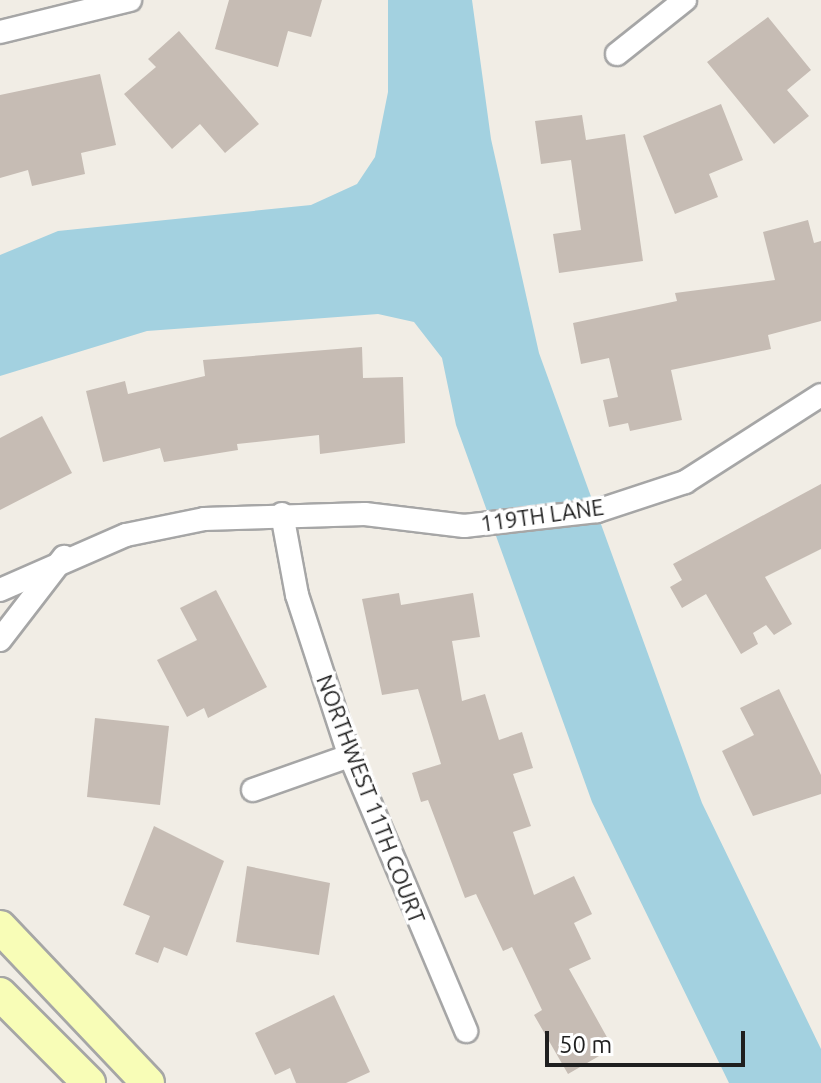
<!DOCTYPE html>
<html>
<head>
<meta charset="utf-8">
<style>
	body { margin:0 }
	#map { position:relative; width:821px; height:1083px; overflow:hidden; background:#f1ede5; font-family:Ubuntu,sans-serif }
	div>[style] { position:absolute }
	.water>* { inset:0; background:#a3d1e0 }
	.building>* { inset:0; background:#c6bcb4 }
	.roads { filter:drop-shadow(2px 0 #a6a6a6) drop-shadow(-2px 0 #a6a6a6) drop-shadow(0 2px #a6a6a6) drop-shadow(0 -2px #a6a6a6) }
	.street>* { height:22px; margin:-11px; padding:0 11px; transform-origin:11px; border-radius:11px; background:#fff }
	.secondary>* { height:32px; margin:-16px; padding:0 16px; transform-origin:16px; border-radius:16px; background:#f8fdb7 }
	span { translate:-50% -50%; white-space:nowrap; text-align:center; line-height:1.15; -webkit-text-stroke:7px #fff; paint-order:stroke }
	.street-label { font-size:22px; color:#1f1f1f }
	.scale { position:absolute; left:545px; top:1031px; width:200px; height:36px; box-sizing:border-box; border:4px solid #1f1f1f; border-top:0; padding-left:10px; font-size:24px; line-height:28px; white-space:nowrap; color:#1f1f1f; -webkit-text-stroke:6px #fff; paint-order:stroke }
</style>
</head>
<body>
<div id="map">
	<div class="water">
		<i style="clip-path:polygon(388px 0,472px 0,491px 139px,539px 353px,702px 803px,821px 1049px,821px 1083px,729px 1083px,592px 802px,456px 425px,442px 358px,414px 322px,378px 314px,147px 331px,0 376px,0 255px,58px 231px,311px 205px,357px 184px,375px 157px,388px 92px)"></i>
	</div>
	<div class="building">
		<i style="clip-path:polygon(229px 0,322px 0,311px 37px,288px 31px,278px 67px,215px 49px)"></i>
		<i style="clip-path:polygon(768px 17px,811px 70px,787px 90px,809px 116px,774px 144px,707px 62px)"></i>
		<i style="clip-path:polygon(179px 31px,259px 124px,225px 153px,200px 124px,172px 149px,124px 94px,156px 67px,148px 59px)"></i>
		<i style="clip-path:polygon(100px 74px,116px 145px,81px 153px,85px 174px,32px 186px,28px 170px,0 178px,0 95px)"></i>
		<i style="clip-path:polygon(721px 104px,743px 160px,709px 174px,718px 197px,675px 214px,643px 136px)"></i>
		<i style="clip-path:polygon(582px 115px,586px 140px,625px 134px,643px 261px,559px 273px,553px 234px,581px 230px,571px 160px,541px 164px,535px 121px)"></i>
		<i style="clip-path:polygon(808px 220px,814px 243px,821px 241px,821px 321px,768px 335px,771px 349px,671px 370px,682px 420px,630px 431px,628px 423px,609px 427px,603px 400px,618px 397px,609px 358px,581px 364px,573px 323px,677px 301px,675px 293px,775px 280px,763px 232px)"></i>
		<i style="clip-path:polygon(362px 347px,363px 378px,403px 377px,405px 443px,320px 454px,319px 435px,237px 444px,238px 450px,164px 462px,160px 448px,103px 462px,86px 391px,125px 381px,128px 394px,205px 376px,203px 360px)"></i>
		<i style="clip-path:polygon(42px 416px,72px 473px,0 510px,0 438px)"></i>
		<i style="clip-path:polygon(821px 484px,821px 549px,765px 577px,792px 624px,774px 635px,766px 625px,753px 633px,758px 644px,741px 654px,706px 594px,682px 608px,670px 587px,682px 580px,673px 564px)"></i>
		<i style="clip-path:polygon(216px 590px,267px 687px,208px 718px,204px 708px,187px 717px,157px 660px,197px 640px,180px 608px)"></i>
		<i style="clip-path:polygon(399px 593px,401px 605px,473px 593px,480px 637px,452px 641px,462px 701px,485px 694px,499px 740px,522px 732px,533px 768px,513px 774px,531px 826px,513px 832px,534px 895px,574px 876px,592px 914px,574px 923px,591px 959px,569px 969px,613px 1048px,568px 1074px,534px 1015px,542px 1010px,512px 947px,503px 951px,476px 894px,465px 898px,428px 800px,421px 802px,412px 773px,441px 764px,418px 689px,382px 695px,362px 599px)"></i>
		<i style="clip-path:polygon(779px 689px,821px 775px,821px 794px,753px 816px,722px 751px,754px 735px,740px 708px)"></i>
		<i style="clip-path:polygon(95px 718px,169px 726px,160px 805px,87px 797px)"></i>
		<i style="clip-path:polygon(154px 826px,224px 861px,187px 956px,164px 947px,158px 963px,135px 954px,150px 916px,123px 905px)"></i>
		<i style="clip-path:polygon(247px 866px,330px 883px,319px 955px,236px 942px)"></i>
		<i style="clip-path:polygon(334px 995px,370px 1072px,346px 1083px,296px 1083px,290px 1068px,275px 1075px,255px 1033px)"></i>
	</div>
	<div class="roads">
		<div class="street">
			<i style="left:0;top:32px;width:134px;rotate:-13.8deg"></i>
			<i style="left:617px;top:54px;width:87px;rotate:-38.5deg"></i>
			<i style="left:282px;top:514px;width:82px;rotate:79.5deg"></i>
			<i style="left:297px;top:595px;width:164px;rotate:71.9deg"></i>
			<i style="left:348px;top:751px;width:304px;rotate:67.1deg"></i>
			<i style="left:0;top:590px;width:137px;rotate:-23.6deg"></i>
			<i style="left:126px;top:535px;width:80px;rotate:-11.6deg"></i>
			<i style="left:204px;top:519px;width:161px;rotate:-1.8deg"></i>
			<i style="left:365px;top:514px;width:100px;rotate:6.9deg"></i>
			<i style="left:464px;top:526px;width:134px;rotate:-6.4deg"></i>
			<i style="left:597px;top:511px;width:93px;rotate:-18.2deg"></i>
			<i style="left:685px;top:482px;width:161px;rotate:-32.6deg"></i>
			<i style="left:0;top:640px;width:105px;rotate:-52.4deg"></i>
			<i style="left:253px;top:790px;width:102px;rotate:-19.5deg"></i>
		</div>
		<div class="secondary">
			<i style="left:0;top:927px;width:215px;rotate:46.5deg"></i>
			<i style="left:0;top:994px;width:126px;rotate:45deg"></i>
		</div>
	</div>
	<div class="street-label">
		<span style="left:542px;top:515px;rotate:-8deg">119TH LANE</span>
		<span style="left:371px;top:799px;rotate:69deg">NORTHWEST 11TH COURT</span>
	</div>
	<div class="scale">50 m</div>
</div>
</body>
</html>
